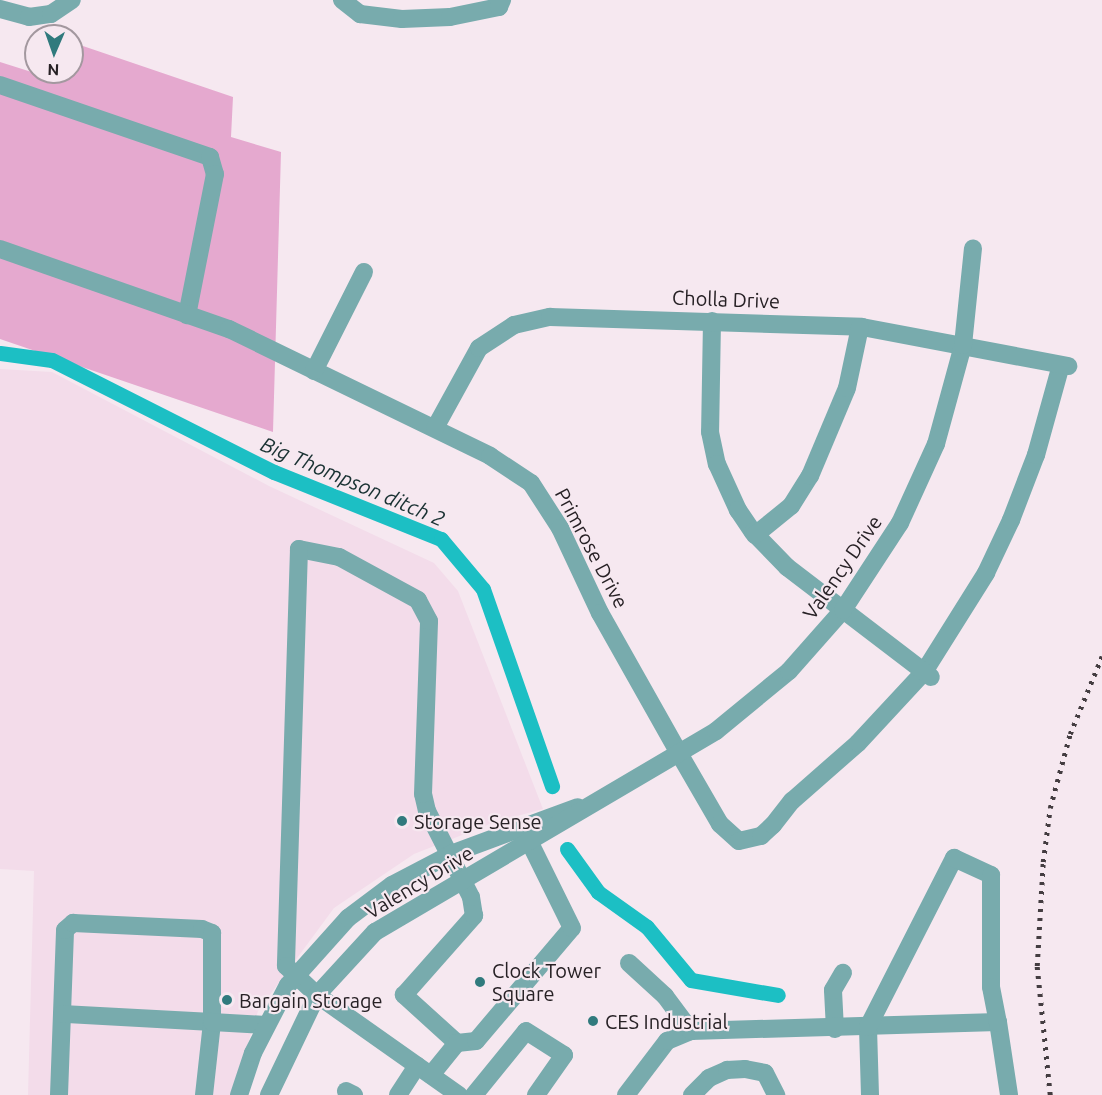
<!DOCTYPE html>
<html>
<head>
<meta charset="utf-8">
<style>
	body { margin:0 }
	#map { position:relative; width:1102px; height:1095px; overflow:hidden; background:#f6e8f0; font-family:Ubuntu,sans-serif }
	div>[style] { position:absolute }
	.built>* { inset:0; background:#f3dcea }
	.green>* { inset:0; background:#e5a9cf }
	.canal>* { height:15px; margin:-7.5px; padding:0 7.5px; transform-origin:7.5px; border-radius:7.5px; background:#1cbfc4 }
	.minor>* { height:18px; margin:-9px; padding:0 9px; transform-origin:9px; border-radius:9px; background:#78abad }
	.rail>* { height:4.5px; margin-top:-2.25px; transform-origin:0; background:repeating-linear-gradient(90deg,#443d41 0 3px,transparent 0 9px) }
	.dots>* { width:16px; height:16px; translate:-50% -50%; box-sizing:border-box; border:3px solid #f6e8f0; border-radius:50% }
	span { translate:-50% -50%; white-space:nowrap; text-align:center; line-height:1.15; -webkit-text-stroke:4.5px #f6e8f0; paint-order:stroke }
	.street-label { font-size:20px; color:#272125 }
	.poi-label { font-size:20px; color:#272125 }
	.left { translate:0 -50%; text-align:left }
	.water-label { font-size:21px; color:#193132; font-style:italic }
	.north { position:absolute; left:24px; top:24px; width:60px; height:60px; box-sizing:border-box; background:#f6e8f0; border:2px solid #a3989f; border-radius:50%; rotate:182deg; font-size:16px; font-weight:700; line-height:24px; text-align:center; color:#272125 }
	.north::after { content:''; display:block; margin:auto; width:21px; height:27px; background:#307a7d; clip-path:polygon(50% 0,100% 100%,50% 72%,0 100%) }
</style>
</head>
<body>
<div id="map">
	<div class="built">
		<i style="clip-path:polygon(0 369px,52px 372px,269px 486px,434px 563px,458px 591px,543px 809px,495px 822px,414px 854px,334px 908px,258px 1011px,232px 1095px,28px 1095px,34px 871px,0 869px)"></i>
	</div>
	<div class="green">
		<i style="clip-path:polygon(80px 45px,233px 97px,231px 137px,281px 152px,273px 432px,0 339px,0 62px,60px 81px,65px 72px,72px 72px,72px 59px)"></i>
	</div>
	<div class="canal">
		<i style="left:0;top:353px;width:52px;rotate:7.7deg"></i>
		<i style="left:52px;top:360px;width:249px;rotate:26.8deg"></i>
		<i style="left:274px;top:472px;width:180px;rotate:21.9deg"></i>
		<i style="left:441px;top:539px;width:65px;rotate:50deg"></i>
		<i style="left:483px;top:589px;width:209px;rotate:70.7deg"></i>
		<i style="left:567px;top:849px;width:53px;rotate:54.2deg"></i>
		<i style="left:598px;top:892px;width:60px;rotate:35.5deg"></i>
		<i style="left:647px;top:927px;width:69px;rotate:50.3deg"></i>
		<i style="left:691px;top:980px;width:88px;rotate:9.8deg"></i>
	</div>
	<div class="minor">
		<i style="left:342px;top:0;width:23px;rotate:38deg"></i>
		<i style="left:360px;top:14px;width:42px;rotate:6.8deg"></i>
		<i style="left:402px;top:19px;width:48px;rotate:-2.4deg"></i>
		<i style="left:450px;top:17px;width:50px;rotate:-11.5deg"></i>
		<i style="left:499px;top:7px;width:8px;rotate:-67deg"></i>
		<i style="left:0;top:9px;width:30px;rotate:15deg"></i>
		<i style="left:29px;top:17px;width:22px;rotate:-8deg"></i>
		<i style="left:51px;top:14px;width:25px;rotate:-34deg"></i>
		<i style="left:0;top:85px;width:222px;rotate:18.9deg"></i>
		<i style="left:210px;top:157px;width:18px;rotate:74deg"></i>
		<i style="left:215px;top:174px;width:144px;rotate:101.2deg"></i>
		<i style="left:0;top:249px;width:243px;rotate:19.3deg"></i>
		<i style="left:229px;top:329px;width:290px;rotate:25.9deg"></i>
		<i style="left:490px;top:456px;width:49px;rotate:33.4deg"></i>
		<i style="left:531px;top:483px;width:54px;rotate:57.2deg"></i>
		<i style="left:560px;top:528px;width:94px;rotate:64.8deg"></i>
		<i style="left:600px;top:613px;width:163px;rotate:60.6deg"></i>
		<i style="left:680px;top:755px;width:80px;rotate:59.9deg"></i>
		<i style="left:720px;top:824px;width:25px;rotate:42deg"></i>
		<i style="left:739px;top:841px;width:23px;rotate:-13deg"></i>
		<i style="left:761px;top:836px;width:16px;rotate:-43deg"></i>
		<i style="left:773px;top:825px;width:31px;rotate:-52deg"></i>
		<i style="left:792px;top:801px;width:88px;rotate:-41.3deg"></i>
		<i style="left:858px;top:743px;width:97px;rotate:-47.1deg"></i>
		<i style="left:924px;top:672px;width:117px;rotate:-57.9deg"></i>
		<i style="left:986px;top:573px;width:59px;rotate:-64.7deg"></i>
		<i style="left:1011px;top:520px;width:70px;rotate:-69deg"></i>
		<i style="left:1036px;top:455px;width:93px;rotate:-74.5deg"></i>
		<i style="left:712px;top:321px;width:111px;rotate:91deg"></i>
		<i style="left:710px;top:432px;width:33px;rotate:78deg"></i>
		<i style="left:717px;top:464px;width:51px;rotate:65.5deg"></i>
		<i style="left:738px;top:510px;width:27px;rotate:56deg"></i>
		<i style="left:753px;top:532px;width:49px;rotate:45.8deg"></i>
		<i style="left:787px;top:567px;width:181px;rotate:37.4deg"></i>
		<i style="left:314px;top:371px;width:111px;rotate:-63.2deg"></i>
		<i style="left:435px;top:428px;width:91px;rotate:-61.2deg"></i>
		<i style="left:479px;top:348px;width:42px;rotate:-33.3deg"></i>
		<i style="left:514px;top:325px;width:37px;rotate:-13deg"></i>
		<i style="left:550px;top:317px;width:312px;rotate:1.8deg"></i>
		<i style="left:862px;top:327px;width:210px;rotate:10.7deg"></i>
		<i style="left:755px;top:535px;width:46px;rotate:-38.9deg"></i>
		<i style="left:791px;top:506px;width:36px;rotate:-58deg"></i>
		<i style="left:810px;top:476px;width:95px;rotate:-67.2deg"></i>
		<i style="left:847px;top:388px;width:62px;rotate:-78deg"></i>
		<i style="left:629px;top:963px;width:49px;rotate:42.5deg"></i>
		<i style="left:665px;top:996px;width:44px;rotate:53.4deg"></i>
		<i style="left:835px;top:1029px;width:39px;rotate:-93deg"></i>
		<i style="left:833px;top:990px;width:20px;rotate:-60deg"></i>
		<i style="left:457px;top:1043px;width:72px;rotate:-137.8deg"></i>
		<i style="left:404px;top:995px;width:106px;rotate:-48.5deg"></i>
		<i style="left:474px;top:916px;width:19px;rotate:-99deg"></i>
		<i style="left:471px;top:897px;width:97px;rotate:-117.1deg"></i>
		<i style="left:427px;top:811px;width:17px;rotate:-103deg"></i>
		<i style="left:423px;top:794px;width:173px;rotate:-88deg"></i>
		<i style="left:429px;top:621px;width:24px;rotate:-118deg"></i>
		<i style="left:418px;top:600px;width:90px;rotate:-151.4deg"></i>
		<i style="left:339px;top:557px;width:41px;rotate:-168.7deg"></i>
		<i style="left:299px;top:549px;width:417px;rotate:91.8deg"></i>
		<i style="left:286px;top:966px;width:42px;rotate:43.1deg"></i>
		<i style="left:317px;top:995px;width:174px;rotate:35.2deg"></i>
		<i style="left:431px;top:1075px;width:41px;rotate:-50.9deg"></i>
		<i style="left:457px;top:1043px;width:19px;rotate:-6deg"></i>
		<i style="left:476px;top:1041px;width:148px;rotate:-49.7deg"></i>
		<i style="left:572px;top:928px;width:95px;rotate:-116.3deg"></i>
		<i style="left:346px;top:1091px;width:9px;rotate:27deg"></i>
		<i style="left:59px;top:1095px;width:165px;rotate:-87.9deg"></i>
		<i style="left:65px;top:930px;width:11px;rotate:-41deg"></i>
		<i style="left:73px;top:923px;width:129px;rotate:2.7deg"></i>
		<i style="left:202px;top:929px;width:11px;rotate:22deg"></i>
		<i style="left:212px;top:933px;width:89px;rotate:90deg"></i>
		<i style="left:212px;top:1022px;width:150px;rotate:-176.9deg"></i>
		<i style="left:204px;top:1095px;width:73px;rotate:-83.7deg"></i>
		<i style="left:212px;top:1022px;width:54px;rotate:3.2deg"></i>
		<i style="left:239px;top:1095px;width:44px;rotate:-71.6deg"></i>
		<i style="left:253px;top:1053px;width:76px;rotate:-62.8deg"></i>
		<i style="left:288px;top:985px;width:90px;rotate:-48.2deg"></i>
		<i style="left:348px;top:918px;width:55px;rotate:-36.9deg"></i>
		<i style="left:392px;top:885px;width:67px;rotate:-27.7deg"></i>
		<i style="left:451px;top:854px;width:135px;rotate:-20.3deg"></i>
		<i style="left:269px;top:1095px;width:111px;rotate:-64.4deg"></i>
		<i style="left:317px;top:995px;width:86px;rotate:-47.4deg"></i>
		<i style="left:375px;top:932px;width:396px;rotate:-30.5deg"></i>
		<i style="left:716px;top:731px;width:94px;rotate:-39.4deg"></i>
		<i style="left:789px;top:671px;width:81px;rotate:-48.5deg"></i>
		<i style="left:843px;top:610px;width:104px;rotate:-56.8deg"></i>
		<i style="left:900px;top:523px;width:87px;rotate:-65.5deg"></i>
		<i style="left:936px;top:444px;width:103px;rotate:-74.7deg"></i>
		<i style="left:963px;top:345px;width:97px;rotate:-84.1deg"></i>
		<i style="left:398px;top:1095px;width:35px;rotate:-57deg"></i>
		<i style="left:474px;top:1095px;width:82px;rotate:-50.9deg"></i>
		<i style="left:526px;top:1031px;width:45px;rotate:32.3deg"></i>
		<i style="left:564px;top:1055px;width:49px;rotate:125deg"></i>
		<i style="left:626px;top:1095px;width:68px;rotate:-52.8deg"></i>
		<i style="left:667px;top:1041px;width:26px;rotate:-23deg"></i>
		<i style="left:691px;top:1031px;width:307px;rotate:-1.7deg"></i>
		<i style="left:998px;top:1022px;width:74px;rotate:81.4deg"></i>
		<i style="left:692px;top:1095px;width:24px;rotate:-45deg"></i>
		<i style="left:709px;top:1078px;width:20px;rotate:-24deg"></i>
		<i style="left:727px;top:1070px;width:18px;rotate:-3deg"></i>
		<i style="left:745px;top:1069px;width:20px;rotate:11deg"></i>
		<i style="left:765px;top:1073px;width:25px;rotate:63deg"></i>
		<i style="left:870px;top:1095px;width:68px;rotate:-91.7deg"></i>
		<i style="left:868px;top:1027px;width:190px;rotate:-63deg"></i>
		<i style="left:954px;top:858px;width:41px;rotate:24.7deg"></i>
		<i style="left:991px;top:875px;width:112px;rotate:90deg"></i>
		<i style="left:991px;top:987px;width:36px;rotate:79deg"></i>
	</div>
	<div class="rail">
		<i style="left:1050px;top:1095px;width:130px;rotate:-95.8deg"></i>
		<i style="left:1037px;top:966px;width:104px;rotate:-86.7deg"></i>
		<i style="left:1043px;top:862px;width:54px;rotate:-82.6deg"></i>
		<i style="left:1050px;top:808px;width:77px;rotate:-74.9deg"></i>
		<i style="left:1070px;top:734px;width:84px;rotate:-67.7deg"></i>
	</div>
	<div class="dots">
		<i style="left:402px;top:821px;background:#307a7d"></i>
		<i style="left:480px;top:982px;background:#307a7d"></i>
		<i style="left:227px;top:1000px;background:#307a7d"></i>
		<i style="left:593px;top:1021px;background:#307a7d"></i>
	</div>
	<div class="street-label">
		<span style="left:726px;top:299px;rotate:2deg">Cholla Drive</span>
		<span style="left:592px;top:548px;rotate:62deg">Primrose Drive</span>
		<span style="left:842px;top:567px;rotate:-55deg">Valency Drive</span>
		<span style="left:419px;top:882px;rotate:-31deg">Valency Drive</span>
	</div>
	<div class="poi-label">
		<span class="left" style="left:414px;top:821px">Storage Sense</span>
		<span class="left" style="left:492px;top:982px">Clock Tower<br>Square</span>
		<span class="left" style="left:239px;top:1000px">Bargain Storage</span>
		<span class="left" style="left:605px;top:1021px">CES Industrial</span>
	</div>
	<div class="water-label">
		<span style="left:353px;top:481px;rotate:23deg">Big Thompson ditch 2</span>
	</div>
	<div class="north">N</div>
</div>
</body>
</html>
